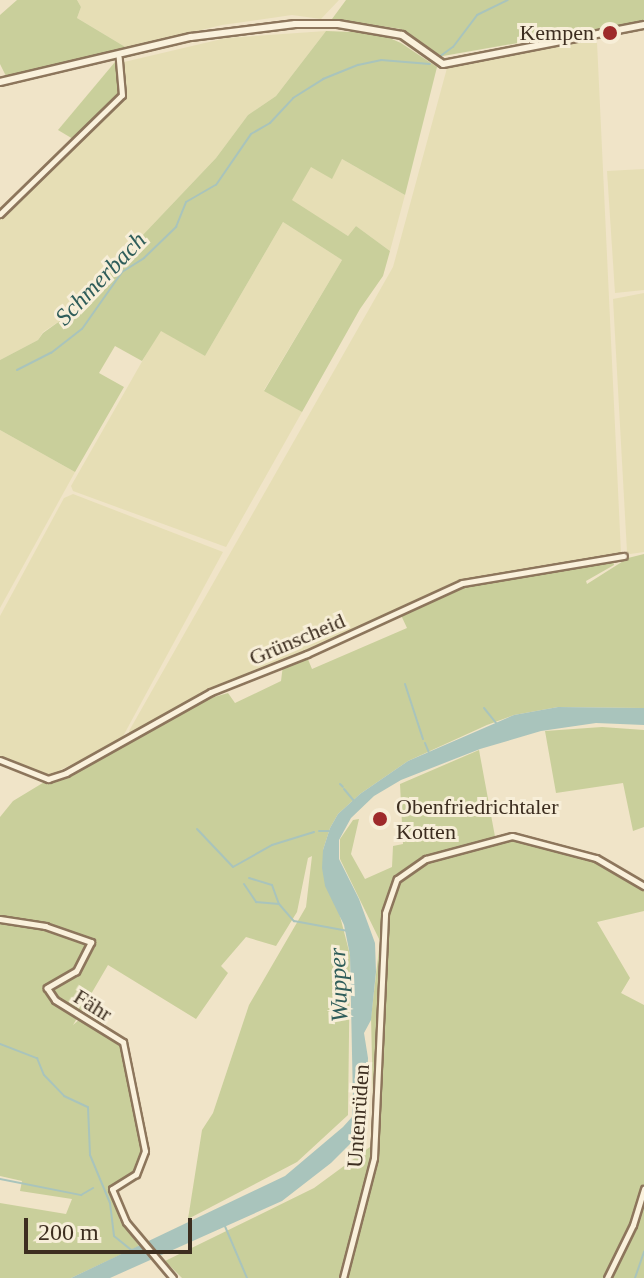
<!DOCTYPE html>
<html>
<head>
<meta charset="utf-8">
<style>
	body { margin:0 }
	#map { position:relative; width:644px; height:1278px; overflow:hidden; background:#f0e4c8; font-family:Georgia,serif }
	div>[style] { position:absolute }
	.farmland>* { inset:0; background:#e6deb5 }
	.green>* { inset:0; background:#c9cf9b }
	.water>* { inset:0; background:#a9c4bc }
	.stream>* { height:2px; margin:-1px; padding:0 1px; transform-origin:1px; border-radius:1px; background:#a9c4bc }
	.roads { filter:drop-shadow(2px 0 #8d765c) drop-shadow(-2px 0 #8d765c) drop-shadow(0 2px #8d765c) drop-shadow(0 -2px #8d765c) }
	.minor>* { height:5px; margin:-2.5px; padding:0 2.5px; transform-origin:2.5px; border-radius:2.5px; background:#faf1dc }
	.tertiary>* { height:6px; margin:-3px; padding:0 3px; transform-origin:3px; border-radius:3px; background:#faf1dc }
	.dots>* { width:22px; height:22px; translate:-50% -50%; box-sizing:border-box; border:4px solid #f7eed8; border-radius:50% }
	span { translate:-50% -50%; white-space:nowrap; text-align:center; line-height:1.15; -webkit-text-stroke:6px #f7eed8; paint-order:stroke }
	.poi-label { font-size:22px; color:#3d2e20 }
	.right { translate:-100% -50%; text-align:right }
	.left { translate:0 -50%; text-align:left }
	.street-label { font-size:22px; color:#3d2e20 }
	.water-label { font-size:24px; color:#2f5d5a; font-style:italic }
	.scale { position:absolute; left:24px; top:1218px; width:168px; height:36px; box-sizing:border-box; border:4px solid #3d2e20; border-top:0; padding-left:10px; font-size:24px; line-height:28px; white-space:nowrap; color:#3d2e20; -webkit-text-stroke:6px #f7eed8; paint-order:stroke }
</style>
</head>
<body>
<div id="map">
	<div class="farmland">
		<i style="clip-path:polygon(77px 0,339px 0,321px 19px,292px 15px,222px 25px,127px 48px,77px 18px,81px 7px)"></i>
		<i style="clip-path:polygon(326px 31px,276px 96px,248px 115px,216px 158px,64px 318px,43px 332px,38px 340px,0 360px,0 217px,127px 97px,124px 62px,226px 38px)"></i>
		<i style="clip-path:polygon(566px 42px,597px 42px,621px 554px,463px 582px,320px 647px,208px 691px,131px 735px,129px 731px,393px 267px,447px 68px)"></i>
		<i style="clip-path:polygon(342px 159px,405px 195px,390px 251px,356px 226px,348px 236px,291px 201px,311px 166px)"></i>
		<i style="clip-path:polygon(644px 169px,644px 290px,615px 293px,607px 171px)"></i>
		<i style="clip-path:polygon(283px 222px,342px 260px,264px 390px,302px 412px,226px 547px,73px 491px,71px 486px,156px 337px,161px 330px,205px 356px)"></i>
		<i style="clip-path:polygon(644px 293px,644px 552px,630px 554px,627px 552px,613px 299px)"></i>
		<i style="clip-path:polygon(0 430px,75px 472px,0 608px)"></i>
		<i style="clip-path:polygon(73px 494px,223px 552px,121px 740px,46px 777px,0 756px,0 616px,64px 498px)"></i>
	</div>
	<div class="green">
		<i style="clip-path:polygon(17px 0,77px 0,81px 7px,77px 18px,127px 48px,6px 76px,0 64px,0 15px)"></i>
		<i style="clip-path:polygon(346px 0,644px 0,644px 21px,443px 56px,427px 49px,401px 29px,332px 19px)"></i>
		<i style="clip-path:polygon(326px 31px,378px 33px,401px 43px,437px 67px,405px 195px,342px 159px,332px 179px,311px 167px,292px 200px,348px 236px,356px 226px,390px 251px,383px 276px,360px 309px,302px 412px,264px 391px,342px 260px,283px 222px,205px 356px,161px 331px,142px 361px,115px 346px,99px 373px,124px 387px,75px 472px,0 430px,0 360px,38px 340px,43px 333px,64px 318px,216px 158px,248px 115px,276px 96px)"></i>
		<i style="clip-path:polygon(115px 62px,121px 88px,117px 97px,73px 139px,58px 130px)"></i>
		<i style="clip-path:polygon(644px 554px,644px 708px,558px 707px,514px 715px,487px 725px,408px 761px,360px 794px,338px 814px,330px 828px,323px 850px,350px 955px,348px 1115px,297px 1162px,188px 1219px,202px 1130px,213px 1113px,249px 1005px,306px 907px,312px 856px,308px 858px,297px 912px,276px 946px,246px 937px,221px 966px,228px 973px,196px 1019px,108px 965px,73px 1025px,80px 1019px,121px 1044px,144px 1149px,136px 1171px,111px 1189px,121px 1216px,119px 1219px,139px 1246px,71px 1278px,0 1278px,0 1203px,66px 1214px,72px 1199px,20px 1191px,22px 1181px,0 1176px,0 817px,13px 801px,46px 781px,60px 779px,197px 702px,228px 693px,235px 703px,281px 681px,283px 665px,307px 657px,312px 669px,407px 628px,400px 613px,463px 585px,613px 561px,614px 565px,586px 581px,587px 584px,628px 558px)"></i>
		<i style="clip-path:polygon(602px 727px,644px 730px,644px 827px,633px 831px,623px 783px,556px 793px,545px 731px)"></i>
		<i style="clip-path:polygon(479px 750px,496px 842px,514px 839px,602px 864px,644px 891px,644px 911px,597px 922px,630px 978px,621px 993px,644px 1005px,644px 1278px,345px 1278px,373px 1173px,377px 1145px,341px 1278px,182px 1278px,165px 1261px,314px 1188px,374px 1144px,371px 1017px,380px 941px,340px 859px,340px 839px,353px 820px,359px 819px,351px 854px,365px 879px,392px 867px,393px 846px,403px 844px,400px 784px)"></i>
	</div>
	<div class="water">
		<i style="clip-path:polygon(558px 707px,644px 708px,644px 725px,596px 723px,541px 731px,480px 749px,401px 780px,374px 796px,351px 818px,339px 840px,339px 859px,359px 899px,375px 943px,376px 972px,371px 1020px,364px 1033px,368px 1058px,366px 1116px,358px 1136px,331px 1163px,282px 1201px,110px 1278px,71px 1278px,285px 1176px,343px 1127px,352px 1117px,353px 1102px,350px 955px,344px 925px,325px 886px,322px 868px,323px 850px,330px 828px,338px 814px,360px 794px,408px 761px,514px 715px)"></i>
	</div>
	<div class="stream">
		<i style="left:439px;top:57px;width:17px;rotate:-36deg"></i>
		<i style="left:453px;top:47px;width:40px;rotate:-53deg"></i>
		<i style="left:477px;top:15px;width:34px;rotate:-26deg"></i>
		<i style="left:17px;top:370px;width:38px;rotate:-27deg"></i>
		<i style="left:51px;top:353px;width:39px;rotate:-38deg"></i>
		<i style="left:82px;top:329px;width:70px;rotate:-54.9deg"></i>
		<i style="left:122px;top:272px;width:26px;rotate:-32deg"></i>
		<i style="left:144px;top:258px;width:45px;rotate:-44.1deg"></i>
		<i style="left:176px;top:227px;width:27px;rotate:-68deg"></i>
		<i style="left:186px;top:202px;width:34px;rotate:-30deg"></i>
		<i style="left:216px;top:185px;width:62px;rotate:-55.5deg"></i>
		<i style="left:251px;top:134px;width:22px;rotate:-30deg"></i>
		<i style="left:270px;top:123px;width:34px;rotate:-47deg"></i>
		<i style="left:293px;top:98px;width:36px;rotate:-32deg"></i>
		<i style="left:323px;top:79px;width:38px;rotate:-22deg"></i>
		<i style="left:358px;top:65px;width:24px;rotate:-12deg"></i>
		<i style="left:381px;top:60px;width:49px;rotate:4.7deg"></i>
		<i style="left:405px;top:684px;width:58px;rotate:71.9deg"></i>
		<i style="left:484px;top:708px;width:19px;rotate:51deg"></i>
		<i style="left:425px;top:743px;width:11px;rotate:68deg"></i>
		<i style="left:340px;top:784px;width:4px;rotate:45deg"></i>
		<i style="left:344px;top:789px;width:16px;rotate:50deg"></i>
		<i style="left:197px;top:829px;width:52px;rotate:46.5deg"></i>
		<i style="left:233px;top:867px;width:45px;rotate:-29.4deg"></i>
		<i style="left:272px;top:845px;width:44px;rotate:-17.2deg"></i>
		<i style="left:319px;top:831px;width:10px"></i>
		<i style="left:249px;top:878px;width:24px;rotate:17deg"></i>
		<i style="left:272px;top:885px;width:20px;rotate:70deg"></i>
		<i style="left:244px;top:884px;width:22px;rotate:56deg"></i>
		<i style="left:256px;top:902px;width:23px;rotate:5deg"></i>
		<i style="left:279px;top:904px;width:23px;rotate:49deg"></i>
		<i style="left:294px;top:921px;width:55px;rotate:10.5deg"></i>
		<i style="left:0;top:1044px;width:40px;rotate:21deg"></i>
		<i style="left:37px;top:1058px;width:18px;rotate:68deg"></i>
		<i style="left:44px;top:1075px;width:29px;rotate:46deg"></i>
		<i style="left:64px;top:1096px;width:26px;rotate:25deg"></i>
		<i style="left:88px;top:1107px;width:48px;rotate:87.6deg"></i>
		<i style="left:90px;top:1155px;width:52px;rotate:67.4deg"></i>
		<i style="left:110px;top:1203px;width:33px;rotate:83deg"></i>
		<i style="left:114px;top:1236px;width:26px;rotate:39deg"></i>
		<i style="left:0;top:1179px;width:83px;rotate:11.2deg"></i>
		<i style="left:81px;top:1195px;width:14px;rotate:-30deg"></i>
		<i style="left:224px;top:1224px;width:59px;rotate:66.9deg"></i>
		<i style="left:635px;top:1278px;width:28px;rotate:-71deg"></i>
	</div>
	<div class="roads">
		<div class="minor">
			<i style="left:0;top:214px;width:170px;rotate:-44.3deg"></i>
			<i style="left:122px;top:95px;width:38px;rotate:-95deg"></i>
			<i style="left:0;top:760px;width:52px;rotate:21.6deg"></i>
			<i style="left:48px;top:779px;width:19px;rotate:-18deg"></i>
			<i style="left:66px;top:773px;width:166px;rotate:-29.2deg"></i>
			<i style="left:211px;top:692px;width:103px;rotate:-21.6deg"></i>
			<i style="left:307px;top:654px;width:170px;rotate:-24.6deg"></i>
			<i style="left:462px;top:583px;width:164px;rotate:-9.5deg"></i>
			<i style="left:0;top:919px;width:46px;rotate:8.8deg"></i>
			<i style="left:45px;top:926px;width:49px;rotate:19.2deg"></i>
			<i style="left:91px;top:942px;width:33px;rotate:117deg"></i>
			<i style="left:76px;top:971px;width:34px;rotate:150deg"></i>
			<i style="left:47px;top:988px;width:14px;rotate:56deg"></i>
			<i style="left:55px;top:1000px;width:80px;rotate:31.7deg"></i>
			<i style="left:123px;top:1042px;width:111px;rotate:78.6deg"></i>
			<i style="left:145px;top:1151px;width:25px;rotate:111deg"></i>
			<i style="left:136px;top:1174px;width:28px;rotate:148deg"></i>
			<i style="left:112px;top:1189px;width:36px;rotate:67deg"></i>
			<i style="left:126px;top:1222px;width:73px;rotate:50deg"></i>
			<i style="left:343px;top:1278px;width:124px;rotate:-75.5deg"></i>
			<i style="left:374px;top:1158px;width:245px;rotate:-87.4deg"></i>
			<i style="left:385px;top:913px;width:36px;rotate:-71deg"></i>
			<i style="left:397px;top:879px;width:35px;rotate:-35deg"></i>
			<i style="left:426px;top:859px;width:89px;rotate:-15deg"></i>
			<i style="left:512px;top:836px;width:87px;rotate:14.7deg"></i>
			<i style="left:596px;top:858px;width:56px;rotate:30.3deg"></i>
			<i style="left:607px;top:1278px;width:59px;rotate:-63.9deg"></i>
			<i style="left:633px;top:1225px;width:38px;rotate:-73deg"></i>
		</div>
		<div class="tertiary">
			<i style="left:0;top:82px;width:196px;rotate:-13.3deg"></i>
			<i style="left:191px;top:37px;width:105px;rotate:-7.1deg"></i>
			<i style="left:295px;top:24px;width:43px"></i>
			<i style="left:338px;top:24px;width:65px;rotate:9.8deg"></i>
			<i style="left:402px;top:35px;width:50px;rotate:35.3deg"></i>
			<i style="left:443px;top:64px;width:205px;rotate:-11deg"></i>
		</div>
	</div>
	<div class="dots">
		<i style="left:610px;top:33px;background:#9e2a2b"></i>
		<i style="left:380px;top:819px;background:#9e2a2b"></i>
	</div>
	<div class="poi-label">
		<span class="right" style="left:594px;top:33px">Kempen</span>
		<span class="left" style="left:396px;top:819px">Obenfriedrichtaler<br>Kotten</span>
	</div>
	<div class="street-label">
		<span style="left:297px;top:639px;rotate:-23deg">Grünscheid</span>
		<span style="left:93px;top:1005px;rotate:32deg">Fähr</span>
		<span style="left:358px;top:1116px;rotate:-86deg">Untenrüden</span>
	</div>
	<div class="water-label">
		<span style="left:101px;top:279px;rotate:-46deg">Schmerbach</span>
		<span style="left:339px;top:985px;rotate:-92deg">Wupper</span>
	</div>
	<div class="scale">200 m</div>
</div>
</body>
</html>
